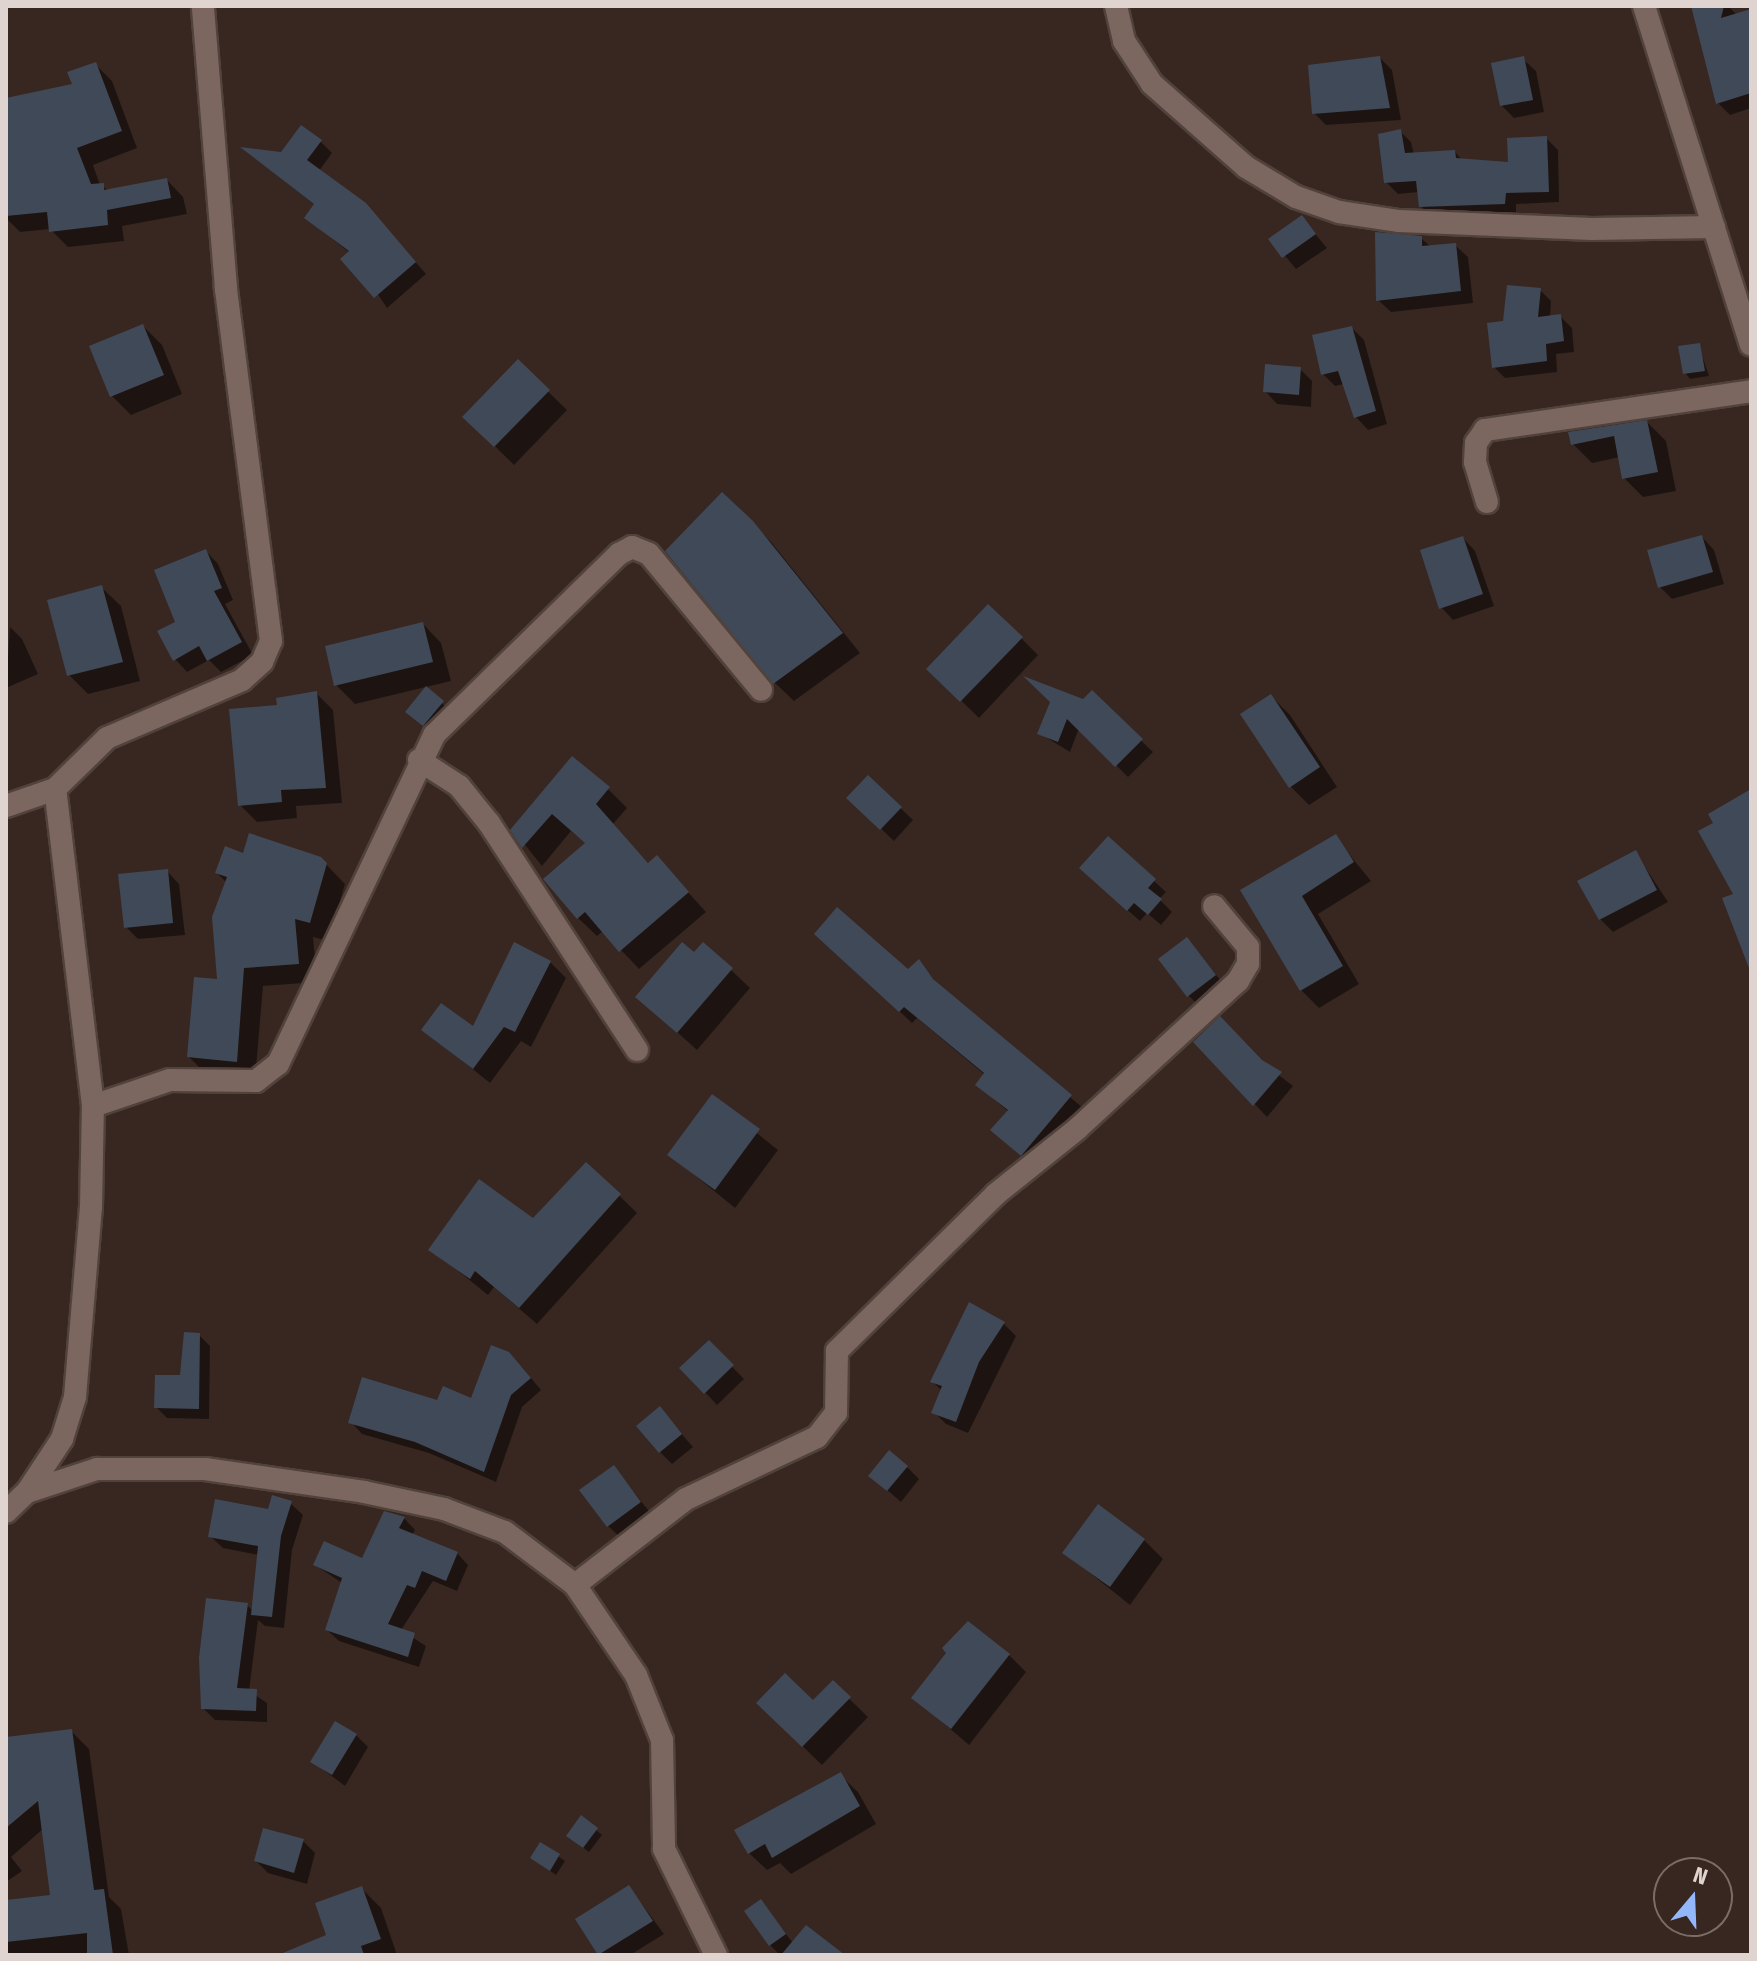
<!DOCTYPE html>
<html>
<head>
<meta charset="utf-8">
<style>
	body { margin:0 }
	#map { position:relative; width:1757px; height:1961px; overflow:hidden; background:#382720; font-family:"Fira Sans Condensed",sans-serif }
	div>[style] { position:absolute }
	.shadow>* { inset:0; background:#0007 }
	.building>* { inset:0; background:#404958 }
	.roads { filter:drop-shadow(2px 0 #51423c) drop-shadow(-2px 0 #51423c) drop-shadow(0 2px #51423c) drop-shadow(0 -2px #51423c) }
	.minor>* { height:22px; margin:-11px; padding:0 11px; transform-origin:11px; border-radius:11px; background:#7b675f }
	.tertiary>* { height:22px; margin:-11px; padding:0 11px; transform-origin:11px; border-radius:11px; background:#7b675f }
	span { translate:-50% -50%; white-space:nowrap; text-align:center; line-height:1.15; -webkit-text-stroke:6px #382720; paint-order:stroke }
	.frame { position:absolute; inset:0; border:8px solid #dfd4cf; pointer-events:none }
	.north { position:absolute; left:1653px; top:1857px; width:80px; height:80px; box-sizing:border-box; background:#382720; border:2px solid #7b6c66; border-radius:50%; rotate:19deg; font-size:22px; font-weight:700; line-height:32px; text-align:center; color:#dfd4cf }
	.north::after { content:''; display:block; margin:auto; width:28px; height:36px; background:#93b7fd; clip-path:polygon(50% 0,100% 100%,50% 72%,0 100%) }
</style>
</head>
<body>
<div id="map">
	<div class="shadow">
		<i style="clip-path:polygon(1693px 6px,1728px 6px,1737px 15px,1751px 11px,1751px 108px,1730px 115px,1718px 103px)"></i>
		<i style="clip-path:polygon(1380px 58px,1392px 70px,1401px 120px,1326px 125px,1314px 113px)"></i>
		<i style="clip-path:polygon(1523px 59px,1536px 71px,1544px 112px,1514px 118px,1501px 105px)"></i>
		<i style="clip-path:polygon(95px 64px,112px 81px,137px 148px,93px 165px,100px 185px,109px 191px,167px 180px,183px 197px,187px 214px,122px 226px,124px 241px,68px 247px,50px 229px,20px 232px,6px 218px,6px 100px,74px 86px)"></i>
		<i style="clip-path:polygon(1400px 131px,1411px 142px,1414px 155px,1455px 152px,1463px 161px,1510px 165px,1546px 138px,1558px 150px,1559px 202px,1516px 204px,1516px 215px,1432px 218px,1421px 206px,1419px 192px,1398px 194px,1386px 182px)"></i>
		<i style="clip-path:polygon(321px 142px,332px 153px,319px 171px,377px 218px,426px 274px,387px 308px,350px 253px,306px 218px,315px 205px,245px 150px,282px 154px)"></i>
		<i style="clip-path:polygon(1302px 218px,1327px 248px,1296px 269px,1271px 239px)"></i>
		<i style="clip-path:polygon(1421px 238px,1431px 247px,1455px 245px,1468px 257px,1473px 303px,1391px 312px,1378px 300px)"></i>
		<i style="clip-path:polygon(1540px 290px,1551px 301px,1550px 318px,1560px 316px,1572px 328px,1574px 352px,1556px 354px,1557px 372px,1505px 378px,1494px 367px,1505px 323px)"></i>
		<i style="clip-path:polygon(143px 326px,162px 345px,182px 394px,131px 415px,112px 396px)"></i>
		<i style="clip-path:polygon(1352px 328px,1364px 340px,1387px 424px,1368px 430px,1356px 417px,1344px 384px,1335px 386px,1323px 374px)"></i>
		<i style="clip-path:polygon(1699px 346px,1709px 376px,1690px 379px,1685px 373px)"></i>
		<i style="clip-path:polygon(518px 362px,567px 410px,514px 465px,465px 417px)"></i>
		<i style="clip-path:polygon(1300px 369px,1312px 381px,1311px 407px,1277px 404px,1265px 391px)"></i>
		<i style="clip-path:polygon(1647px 422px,1666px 441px,1676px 491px,1643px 497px,1624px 478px,1620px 457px,1592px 463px,1573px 444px)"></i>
		<i style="clip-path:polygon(722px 495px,771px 542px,860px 653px,794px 701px,775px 683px)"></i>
		<i style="clip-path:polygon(1702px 537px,1714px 550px,1724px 584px,1672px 599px,1659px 586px)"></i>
		<i style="clip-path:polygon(1463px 538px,1475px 551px,1494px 606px,1453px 620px,1441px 607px)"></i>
		<i style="clip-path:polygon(206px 551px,218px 564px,233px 600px,225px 604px,253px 655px,221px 672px,209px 660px,187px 672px,175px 659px,177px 623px)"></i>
		<i style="clip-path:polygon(102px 588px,121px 606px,140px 681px,88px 694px,69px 675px)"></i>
		<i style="clip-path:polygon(423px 624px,441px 643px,451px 681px,355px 704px,336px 685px)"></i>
		<i style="clip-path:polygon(10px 627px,22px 639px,38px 674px,6px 688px)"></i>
		<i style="clip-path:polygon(1021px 638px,1038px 655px,979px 718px,929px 669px)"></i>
		<i style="clip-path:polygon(426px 689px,455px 715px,437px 737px,408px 712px)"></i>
		<i style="clip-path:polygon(316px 693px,333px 710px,342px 803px,296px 806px,297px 818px,257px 822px,240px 805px,279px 707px)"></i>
		<i style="clip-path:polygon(1092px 693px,1153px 752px,1128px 777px,1079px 728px,1070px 752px,1039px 733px)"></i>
		<i style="clip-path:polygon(1271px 696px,1290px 715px,1337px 787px,1309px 805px,1290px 786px)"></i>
		<i style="clip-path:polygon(868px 777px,913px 820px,894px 841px,861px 810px)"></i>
		<i style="clip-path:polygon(608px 789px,627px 808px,613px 824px,649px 864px,657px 858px,706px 912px,639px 969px,603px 931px,597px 936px,578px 918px,587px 844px,571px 831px,542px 866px,513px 830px)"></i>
		<i style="clip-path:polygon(1335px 837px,1371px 881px,1318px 914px,1359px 984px,1319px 1008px,1301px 990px,1243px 891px)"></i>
		<i style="clip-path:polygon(1108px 839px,1166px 892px,1159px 899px,1172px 912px,1161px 925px,1147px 913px,1140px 921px,1093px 880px)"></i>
		<i style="clip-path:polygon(1635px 852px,1668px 902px,1613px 932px,1600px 919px)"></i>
		<i style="clip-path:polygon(244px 856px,320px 858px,345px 884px,328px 941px,313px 937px,317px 982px,263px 986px,255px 1080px,208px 1076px,189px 1057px,219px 981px,227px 883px,217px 873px)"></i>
		<i style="clip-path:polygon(167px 871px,179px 884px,185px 935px,138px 939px,126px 927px)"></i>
		<i style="clip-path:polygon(1187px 940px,1227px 988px,1201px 1008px,1188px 995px)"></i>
		<i style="clip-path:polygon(829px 946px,908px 972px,918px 962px,941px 988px,1083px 1108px,1034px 1167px,1005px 1142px,1009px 1112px,977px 1085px,985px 1075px,917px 1018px,912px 1023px)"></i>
		<i style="clip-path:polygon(550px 962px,566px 978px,531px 1047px,521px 1041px,490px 1083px,424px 1030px,473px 1029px)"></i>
		<i style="clip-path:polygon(731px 970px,750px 988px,697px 1050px,638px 997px)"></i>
		<i style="clip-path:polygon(1196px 1042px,1262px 1062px,1293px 1086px,1267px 1117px)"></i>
		<i style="clip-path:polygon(712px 1097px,778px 1150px,735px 1208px,670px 1155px)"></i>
		<i style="clip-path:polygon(587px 1164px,637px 1213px,537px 1324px,494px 1287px,488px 1295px,431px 1249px,533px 1221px)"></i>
		<i style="clip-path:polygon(1004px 1324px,1016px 1336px,968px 1433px,946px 1424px,934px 1412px,942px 1391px,933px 1382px)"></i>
		<i style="clip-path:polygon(199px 1335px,210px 1346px,209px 1419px,167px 1418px,156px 1407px,182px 1377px)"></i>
		<i style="clip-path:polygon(709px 1343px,744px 1379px,717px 1405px,682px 1368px)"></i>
		<i style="clip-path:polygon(521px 1366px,541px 1390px,522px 1407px,496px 1482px,429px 1453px,362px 1434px,351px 1422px,439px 1402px,472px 1401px)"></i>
		<i style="clip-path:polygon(660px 1409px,693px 1447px,672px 1464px,660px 1452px)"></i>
		<i style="clip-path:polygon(614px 1467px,652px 1515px,621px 1538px,608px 1526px)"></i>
		<i style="clip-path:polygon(907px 1467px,919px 1479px,901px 1502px,871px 1476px)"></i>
		<i style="clip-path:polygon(290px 1503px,303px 1515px,292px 1550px,284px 1628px,265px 1626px,258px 1620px,249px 1691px,267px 1703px,267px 1722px,215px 1720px,203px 1708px,247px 1605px,253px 1611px,259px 1555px,223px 1548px,210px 1536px)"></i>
		<i style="clip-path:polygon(404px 1518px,415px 1530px,412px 1535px,457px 1553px,468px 1565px,457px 1591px,433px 1581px,401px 1630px,426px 1646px,419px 1667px,339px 1641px,327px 1630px,342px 1583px,315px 1565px,363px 1560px)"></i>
		<i style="clip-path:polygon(1144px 1540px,1163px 1559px,1130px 1605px,1065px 1553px)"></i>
		<i style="clip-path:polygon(949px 1653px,1009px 1655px,1026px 1672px,969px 1745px,914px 1698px)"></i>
		<i style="clip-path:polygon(833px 1683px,868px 1717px,822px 1765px,758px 1703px,814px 1702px)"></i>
		<i style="clip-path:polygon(71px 1731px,89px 1749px,109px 1897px,121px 1909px,129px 1955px,6px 1955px,6px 1902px,55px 1917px,44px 1828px,11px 1857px,22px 1871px,6px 1882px,6px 1739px)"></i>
		<i style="clip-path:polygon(356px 1735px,368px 1747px,345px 1786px,313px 1762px)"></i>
		<i style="clip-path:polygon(840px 1775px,858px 1792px,876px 1824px,791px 1874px,780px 1863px,767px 1870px,749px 1853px)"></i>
		<i style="clip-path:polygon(581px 1818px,602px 1835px,589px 1852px,574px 1841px)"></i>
		<i style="clip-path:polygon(303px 1841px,315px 1853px,307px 1884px,268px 1873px,256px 1861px)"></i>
		<i style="clip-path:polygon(541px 1844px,565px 1861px,556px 1875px,532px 1858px)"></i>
		<i style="clip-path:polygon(629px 1887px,664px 1934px,630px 1955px,601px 1955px,577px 1920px)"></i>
		<i style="clip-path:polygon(362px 1889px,381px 1908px,397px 1955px,305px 1955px,328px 1936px)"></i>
		<i style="clip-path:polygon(760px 1901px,793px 1943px,840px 1955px,780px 1955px,770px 1945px)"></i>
	</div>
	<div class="building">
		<i style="clip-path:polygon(1691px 6px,1724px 6px,1721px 18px,1751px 9px,1751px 93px,1716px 104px)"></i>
		<i style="clip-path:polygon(1380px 56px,1390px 108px,1312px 114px,1308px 65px)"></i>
		<i style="clip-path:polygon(1524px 56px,1533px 100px,1500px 106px,1491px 63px)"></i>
		<i style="clip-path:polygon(96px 62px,122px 131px,77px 148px,91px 184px,104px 183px,104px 190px,167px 178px,171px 198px,107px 210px,108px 225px,49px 232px,47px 212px,6px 216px,6px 98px,72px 84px,67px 72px)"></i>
		<i style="clip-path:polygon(301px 125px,322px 140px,307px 160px,366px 203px,416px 262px,374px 298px,340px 259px,349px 251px,304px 218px,314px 204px,240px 147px,281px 152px)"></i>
		<i style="clip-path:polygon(1401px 129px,1405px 153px,1455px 150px,1456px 158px,1508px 162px,1507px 138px,1547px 136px,1549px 192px,1506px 193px,1505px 204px,1419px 207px,1416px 181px,1384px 183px,1378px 134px)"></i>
		<i style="clip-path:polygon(1302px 215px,1316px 234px,1282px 258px,1268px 239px)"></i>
		<i style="clip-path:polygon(1375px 232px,1422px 236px,1422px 246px,1456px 243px,1461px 291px,1376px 301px)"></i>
		<i style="clip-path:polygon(1507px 285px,1541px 288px,1538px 317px,1561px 314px,1564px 341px,1546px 344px,1547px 361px,1492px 368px,1487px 323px,1503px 321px)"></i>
		<i style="clip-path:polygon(143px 324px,164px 375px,110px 397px,89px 346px)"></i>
		<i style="clip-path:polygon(1352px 326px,1376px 411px,1354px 418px,1338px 371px,1321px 375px,1312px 335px)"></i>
		<i style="clip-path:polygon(1700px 343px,1705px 371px,1683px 374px,1678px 346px)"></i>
		<i style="clip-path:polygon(518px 359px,550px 390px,494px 447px,462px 417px)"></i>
		<i style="clip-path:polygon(1265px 364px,1301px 367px,1299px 395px,1263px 392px)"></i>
		<i style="clip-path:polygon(1647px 420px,1658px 472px,1622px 479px,1614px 436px,1571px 445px,1568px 432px)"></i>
		<i style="clip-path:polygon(722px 492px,753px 521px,843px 633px,773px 684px,665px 551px)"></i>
		<i style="clip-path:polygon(1702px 535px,1713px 572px,1658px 588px,1647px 550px)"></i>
		<i style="clip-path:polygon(1463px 536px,1483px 594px,1439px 609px,1420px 550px)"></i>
		<i style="clip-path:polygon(206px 549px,222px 588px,214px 591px,242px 642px,207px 661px,199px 646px,173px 661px,157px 631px,175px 622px,154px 570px)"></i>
		<i style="clip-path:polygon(102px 585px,123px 662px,67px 676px,47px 600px)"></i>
		<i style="clip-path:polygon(988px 604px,1023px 637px,960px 702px,926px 669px)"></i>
		<i style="clip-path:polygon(423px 622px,433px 662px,334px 686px,325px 646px)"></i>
		<i style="clip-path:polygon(1023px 676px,1083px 699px,1092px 690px,1143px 739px,1115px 767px,1067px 719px,1058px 742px,1037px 734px,1050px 702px)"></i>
		<i style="clip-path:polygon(426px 686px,444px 701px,423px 726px,405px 712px)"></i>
		<i style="clip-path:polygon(317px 691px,326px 788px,281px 790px,282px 802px,238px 806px,229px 709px,277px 705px,276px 698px)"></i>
		<i style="clip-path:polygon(1271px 694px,1320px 767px,1289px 788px,1240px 714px)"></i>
		<i style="clip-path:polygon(572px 756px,610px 787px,596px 804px,648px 863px,657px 855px,689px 892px,619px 952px,585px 912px,577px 919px,543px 879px,585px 843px,552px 814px,522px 848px,510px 830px)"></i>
		<i style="clip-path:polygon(868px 775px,902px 807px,880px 830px,846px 798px)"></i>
		<i style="clip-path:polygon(1751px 789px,1751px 968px,1749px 968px,1722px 898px,1733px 894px,1698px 831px,1713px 823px,1708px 814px)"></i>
		<i style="clip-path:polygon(249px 833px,321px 857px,327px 863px,310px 923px,295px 919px,299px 964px,244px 968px,237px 1062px,187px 1057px,194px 977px,217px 979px,212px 917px,227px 877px,215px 873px,225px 846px,243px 853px)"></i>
		<i style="clip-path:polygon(1336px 834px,1354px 862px,1302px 896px,1343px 966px,1300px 991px,1240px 890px)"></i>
		<i style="clip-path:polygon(1108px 836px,1156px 879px,1148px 888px,1162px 899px,1148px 915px,1134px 903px,1127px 911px,1079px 868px)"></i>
		<i style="clip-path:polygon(1636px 850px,1657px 890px,1599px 920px,1577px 881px)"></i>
		<i style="clip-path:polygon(168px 869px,173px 923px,124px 928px,118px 874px)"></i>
		<i style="clip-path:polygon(837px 907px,908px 969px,919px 959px,933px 979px,1072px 1095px,1021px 1156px,990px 1130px,1008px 1110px,975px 1085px,984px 1073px,904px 1007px,899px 1012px,814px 934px)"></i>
		<i style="clip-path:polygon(1187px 937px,1216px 975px,1187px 997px,1158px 959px)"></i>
		<i style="clip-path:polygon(514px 942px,551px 961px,515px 1032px,504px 1027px,473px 1069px,421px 1030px,441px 1003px,473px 1026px)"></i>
		<i style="clip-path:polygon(682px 942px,694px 952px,703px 942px,733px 968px,677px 1033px,635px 997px)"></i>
		<i style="clip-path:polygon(1220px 1016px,1262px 1060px,1282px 1072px,1253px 1106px,1193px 1042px)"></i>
		<i style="clip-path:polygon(712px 1094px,760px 1129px,715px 1190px,667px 1155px)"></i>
		<i style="clip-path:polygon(586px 1162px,621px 1194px,519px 1308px,475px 1271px,470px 1279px,428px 1250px,479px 1179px,533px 1218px)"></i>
		<i style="clip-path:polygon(969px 1302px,1005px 1322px,979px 1362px,956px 1422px,931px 1413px,942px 1386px,930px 1382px)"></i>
		<i style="clip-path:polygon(184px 1332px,200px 1333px,199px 1409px,154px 1408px,155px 1375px,180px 1375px)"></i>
		<i style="clip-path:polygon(709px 1340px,734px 1365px,704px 1394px,679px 1368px)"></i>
		<i style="clip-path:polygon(491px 1345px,509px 1352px,531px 1378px,511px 1395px,484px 1472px,415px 1442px,348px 1423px,362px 1377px,437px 1400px,443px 1386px,471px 1398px)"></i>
		<i style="clip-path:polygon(660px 1406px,682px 1434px,659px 1453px,636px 1426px)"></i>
		<i style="clip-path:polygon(889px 1450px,908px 1466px,887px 1491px,868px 1476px)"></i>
		<i style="clip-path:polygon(614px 1465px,641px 1502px,607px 1527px,579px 1490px)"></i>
		<i style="clip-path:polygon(272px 1495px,292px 1501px,281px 1536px,272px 1617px,251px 1615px,258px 1546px,208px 1537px,215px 1499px,268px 1509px)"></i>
		<i style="clip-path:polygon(1098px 1504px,1145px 1539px,1110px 1587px,1062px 1553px)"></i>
		<i style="clip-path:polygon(384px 1511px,405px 1517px,399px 1528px,458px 1552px,446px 1581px,422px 1571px,415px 1588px,407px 1585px,388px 1624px,415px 1633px,408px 1657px,325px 1630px,342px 1578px,313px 1565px,324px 1541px,362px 1558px)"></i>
		<i style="clip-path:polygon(206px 1598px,248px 1603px,237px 1688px,257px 1689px,256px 1711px,201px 1709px,199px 1658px)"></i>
		<i style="clip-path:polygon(968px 1621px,1010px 1654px,951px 1729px,911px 1698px,946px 1653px,942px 1648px)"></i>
		<i style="clip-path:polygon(785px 1673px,813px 1700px,833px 1680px,851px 1697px,802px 1747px,756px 1703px)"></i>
		<i style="clip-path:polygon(335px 1721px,357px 1734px,332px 1775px,310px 1762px)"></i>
		<i style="clip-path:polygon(72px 1729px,94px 1890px,104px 1889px,113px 1955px,87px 1955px,87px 1933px,6px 1942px,6px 1900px,50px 1895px,38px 1801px,6px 1828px,6px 1737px)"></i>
		<i style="clip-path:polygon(841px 1772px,860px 1806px,772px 1858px,765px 1844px,748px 1854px,734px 1830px)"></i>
		<i style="clip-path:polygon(581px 1815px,598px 1828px,583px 1848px,566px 1836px)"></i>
		<i style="clip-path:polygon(263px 1828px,304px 1839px,294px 1873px,254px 1861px)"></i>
		<i style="clip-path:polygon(540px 1842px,560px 1854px,550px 1871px,530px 1858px)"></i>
		<i style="clip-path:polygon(629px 1885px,653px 1921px,598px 1955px,575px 1919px)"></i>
		<i style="clip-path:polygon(362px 1886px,381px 1939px,361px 1946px,364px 1955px,278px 1955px,326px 1935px,315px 1903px)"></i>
		<i style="clip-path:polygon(761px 1899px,786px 1934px,769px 1946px,744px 1911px)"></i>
		<i style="clip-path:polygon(806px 1925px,845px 1955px,781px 1955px)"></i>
	</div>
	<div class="roads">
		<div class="minor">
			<i style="left:1116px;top:6px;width:36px;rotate:77deg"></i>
			<i style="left:1124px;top:41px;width:51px;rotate:56.9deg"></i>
			<i style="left:1152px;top:84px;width:125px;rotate:41.4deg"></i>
			<i style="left:1246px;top:167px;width:58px;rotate:31deg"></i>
			<i style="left:1296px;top:197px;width:46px;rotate:19.2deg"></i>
			<i style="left:1339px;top:212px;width:61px;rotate:8.5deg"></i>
			<i style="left:1399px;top:221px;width:193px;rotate:2.4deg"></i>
			<i style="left:1592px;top:229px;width:122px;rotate:-0.9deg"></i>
			<i style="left:1487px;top:502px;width:42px;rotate:-106.7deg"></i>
			<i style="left:1475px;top:462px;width:19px;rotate:-87deg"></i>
			<i style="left:1476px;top:443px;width:16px;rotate:-55deg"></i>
			<i style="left:1485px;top:430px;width:269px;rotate:-8.3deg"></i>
			<i style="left:419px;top:760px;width:48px;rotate:33deg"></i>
			<i style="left:459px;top:786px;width:48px;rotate:51deg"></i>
			<i style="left:489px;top:823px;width:271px;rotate:56.9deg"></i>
			<i style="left:6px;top:806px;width:52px;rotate:-19.1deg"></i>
			<i style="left:55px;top:789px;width:73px;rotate:-44.4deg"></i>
			<i style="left:107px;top:738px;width:147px;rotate:-23.2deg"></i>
			<i style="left:242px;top:680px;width:27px;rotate:-42deg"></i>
			<i style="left:262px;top:662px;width:23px;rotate:-67deg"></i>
			<i style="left:271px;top:641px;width:356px;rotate:-97.3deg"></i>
			<i style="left:226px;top:288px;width:283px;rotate:-94.7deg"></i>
			<i style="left:93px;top:1106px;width:81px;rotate:-18.7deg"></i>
			<i style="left:170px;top:1080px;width:86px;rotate:0.7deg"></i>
			<i style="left:256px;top:1081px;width:28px;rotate:-38deg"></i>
			<i style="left:278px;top:1064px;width:364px;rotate:-64.6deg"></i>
			<i style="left:434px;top:735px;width:259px;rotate:-44.4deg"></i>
			<i style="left:619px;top:554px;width:15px;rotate:-28deg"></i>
			<i style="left:632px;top:547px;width:18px;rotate:22deg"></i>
			<i style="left:649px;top:554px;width:176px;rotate:50.5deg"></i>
			<i style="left:27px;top:1492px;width:74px;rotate:-18.2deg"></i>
			<i style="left:97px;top:1469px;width:108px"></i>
			<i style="left:205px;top:1469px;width:161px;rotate:8.2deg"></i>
			<i style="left:364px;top:1492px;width:82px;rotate:12deg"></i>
			<i style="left:444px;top:1509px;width:65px;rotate:20.7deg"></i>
			<i style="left:505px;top:1532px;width:88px;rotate:37.1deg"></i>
			<i style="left:575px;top:1585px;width:109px;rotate:55.9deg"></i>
			<i style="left:636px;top:1675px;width:70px;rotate:68.2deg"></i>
			<i style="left:662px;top:1740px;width:109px;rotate:88.9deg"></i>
			<i style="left:664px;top:1849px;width:118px;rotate:63.9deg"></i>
			<i style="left:6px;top:1512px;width:29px;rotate:-44deg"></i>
			<i style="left:27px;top:1492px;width:64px;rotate:-56.6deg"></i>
			<i style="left:62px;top:1439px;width:44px;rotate:-72.8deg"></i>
			<i style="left:75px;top:1397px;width:191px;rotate:-85.2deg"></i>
			<i style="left:91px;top:1207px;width:101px;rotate:-88.9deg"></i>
			<i style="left:93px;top:1106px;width:319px;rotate:-96.8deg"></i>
			<i style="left:575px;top:1585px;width:140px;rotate:-37.8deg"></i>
			<i style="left:686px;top:1499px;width:145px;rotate:-25.3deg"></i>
			<i style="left:817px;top:1437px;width:31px;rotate:-52deg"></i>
			<i style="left:836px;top:1413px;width:62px;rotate:-89.1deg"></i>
			<i style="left:837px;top:1351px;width:223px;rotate:-44.6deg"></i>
			<i style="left:996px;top:1194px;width:104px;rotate:-38.7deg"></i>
			<i style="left:1077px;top:1129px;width:219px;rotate:-42.6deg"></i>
			<i style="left:1238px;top:981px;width:20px;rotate:-60deg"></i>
			<i style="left:1248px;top:964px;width:17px;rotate:-90deg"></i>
			<i style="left:1248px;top:947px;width:53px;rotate:-129.7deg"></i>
		</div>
		<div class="tertiary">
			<i style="left:1644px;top:6px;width:355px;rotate:72.5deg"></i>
		</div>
	</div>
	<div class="frame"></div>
	<div class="north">N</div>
</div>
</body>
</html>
